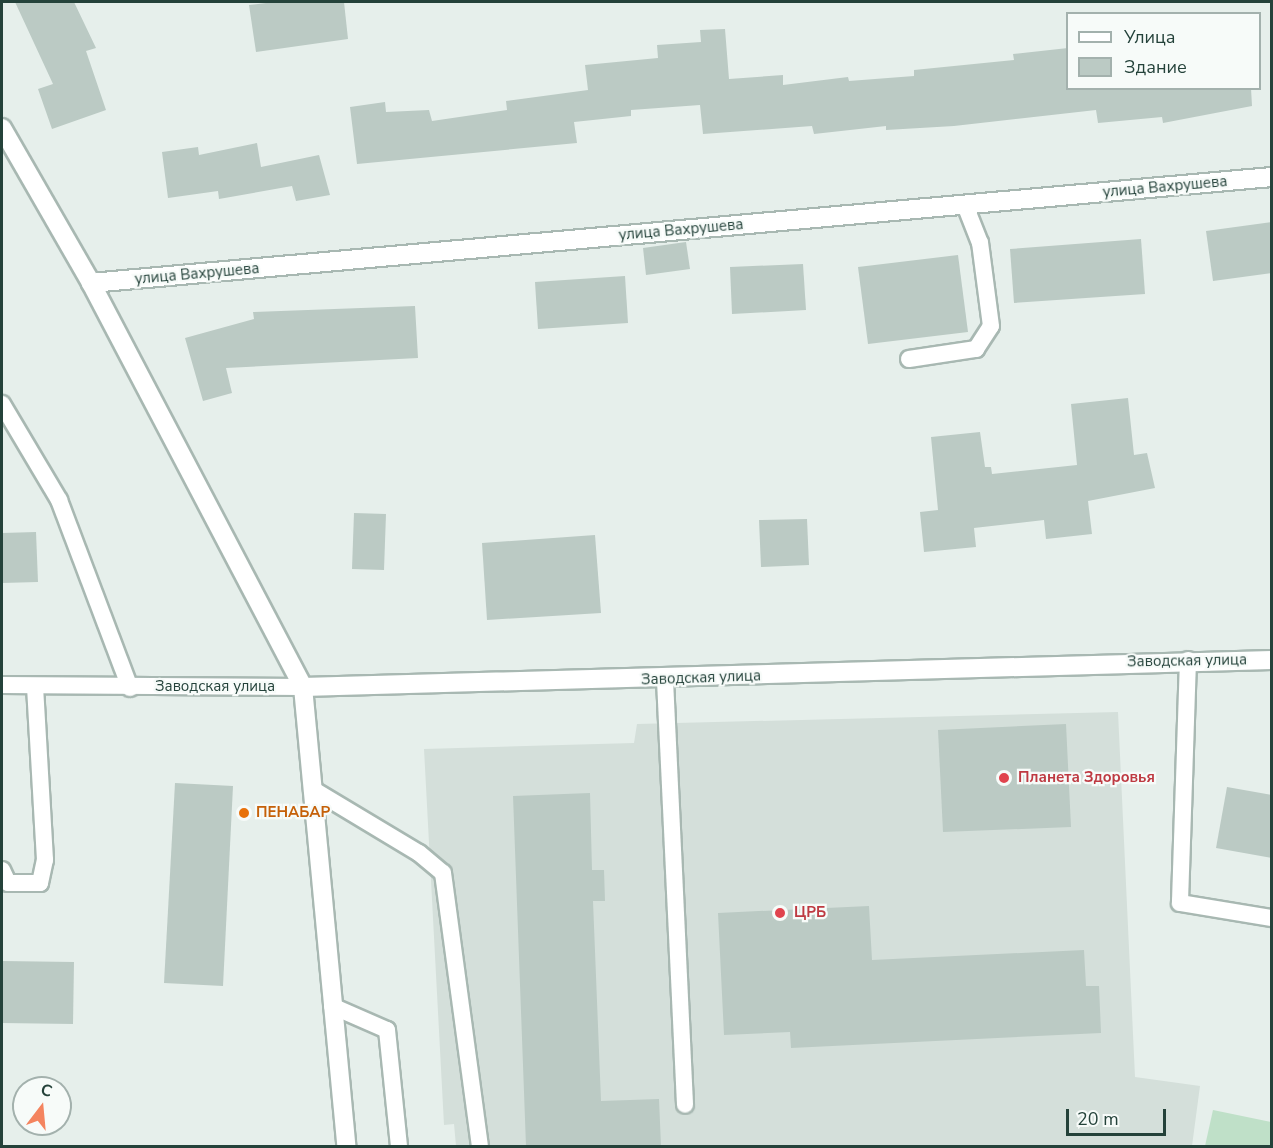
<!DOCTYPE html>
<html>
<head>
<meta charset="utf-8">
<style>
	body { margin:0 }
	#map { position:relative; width:1273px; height:1148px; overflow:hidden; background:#e6efeb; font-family:"Nunito Sans",sans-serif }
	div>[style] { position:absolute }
	.built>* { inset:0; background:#d4dfda }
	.green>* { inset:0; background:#bfe0c8 }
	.building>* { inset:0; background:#bbcac4 }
	.roads { filter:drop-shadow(2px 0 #a8b8b2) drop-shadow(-2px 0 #a8b8b2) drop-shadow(0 2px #a8b8b2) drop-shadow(0 -2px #a8b8b2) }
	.lane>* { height:16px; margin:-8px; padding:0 8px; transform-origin:8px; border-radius:8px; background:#fff }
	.street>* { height:18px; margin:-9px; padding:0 9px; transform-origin:9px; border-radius:9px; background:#fff }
	.secondary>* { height:18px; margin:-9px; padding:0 9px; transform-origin:9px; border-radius:9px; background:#fff }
	.dots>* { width:16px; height:16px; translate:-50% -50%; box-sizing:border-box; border:3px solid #f7fbf9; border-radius:50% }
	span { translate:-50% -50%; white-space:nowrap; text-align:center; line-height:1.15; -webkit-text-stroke:4.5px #f7fbf9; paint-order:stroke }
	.street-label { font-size:15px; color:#24423a }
	.health-label { font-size:15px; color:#be3a42; font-weight:700 }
	.left { translate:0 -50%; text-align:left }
	.food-label { font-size:15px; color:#c56008; font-weight:700 }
	.frame { position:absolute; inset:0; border:3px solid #24423a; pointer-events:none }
	.legend { position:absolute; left:1066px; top:12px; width:195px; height:78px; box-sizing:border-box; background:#f7fbf9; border:2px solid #a3b1ad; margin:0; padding:8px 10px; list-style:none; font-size:18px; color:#24423a }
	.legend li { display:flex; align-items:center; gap:12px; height:30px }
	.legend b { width:30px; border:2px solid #a3b1ad }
	.north { position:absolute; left:12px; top:1076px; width:60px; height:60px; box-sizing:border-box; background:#f7fbf9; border:2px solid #a3b1ad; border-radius:50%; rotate:16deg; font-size:16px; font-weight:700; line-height:24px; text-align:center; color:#24423a }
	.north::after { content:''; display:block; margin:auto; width:21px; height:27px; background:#f4845f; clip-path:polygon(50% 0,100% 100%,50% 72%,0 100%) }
	.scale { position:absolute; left:1066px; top:1109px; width:100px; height:27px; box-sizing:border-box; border:3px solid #24423a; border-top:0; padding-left:8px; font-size:18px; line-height:21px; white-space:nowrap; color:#24423a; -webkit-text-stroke:4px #f7fbf9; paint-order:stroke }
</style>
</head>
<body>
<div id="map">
	<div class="built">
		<i style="clip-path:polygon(1118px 712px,1135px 1077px,1200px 1086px,1192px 1146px,456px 1146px,454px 1124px,444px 1125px,424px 749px,634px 743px,637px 724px)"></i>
	</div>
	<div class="green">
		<i style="clip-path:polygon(1213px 1110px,1271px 1122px,1271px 1146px,1205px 1146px)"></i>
	</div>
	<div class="building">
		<i style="clip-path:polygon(15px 2px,74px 2px,96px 48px,86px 51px,106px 110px,52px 129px,38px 89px,53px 84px)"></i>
		<i style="clip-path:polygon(274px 2px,344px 2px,348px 39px,256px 52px,249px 5px)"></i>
		<i style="clip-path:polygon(725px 29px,729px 79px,783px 75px,783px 85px,848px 77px,849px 81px,914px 76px,914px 70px,1014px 60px,1013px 54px,1068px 48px,1068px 88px,1251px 88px,1252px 106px,1163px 123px,1162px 117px,1098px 123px,1096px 110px,954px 126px,886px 130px,886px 126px,814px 134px,812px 126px,703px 134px,700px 105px,631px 110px,631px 116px,574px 122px,577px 143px,357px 164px,350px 107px,385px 102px,386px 112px,429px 110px,432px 121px,507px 110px,506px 101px,588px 90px,585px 65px,658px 58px,657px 45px,701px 42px,700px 30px)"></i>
		<i style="clip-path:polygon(257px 143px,261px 167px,319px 155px,330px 195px,296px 201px,292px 186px,219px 199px,218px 191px,168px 198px,162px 152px,198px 147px,199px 155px)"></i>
		<i style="clip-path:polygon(1272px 222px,1272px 273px,1213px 281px,1206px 231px)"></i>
		<i style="clip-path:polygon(1141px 239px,1145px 294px,1014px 303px,1010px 249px)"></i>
		<i style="clip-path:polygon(686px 242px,690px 269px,646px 275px,643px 248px)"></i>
		<i style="clip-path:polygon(958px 255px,968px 332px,868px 344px,858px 267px)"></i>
		<i style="clip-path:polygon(803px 264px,806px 310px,732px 314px,730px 267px)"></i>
		<i style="clip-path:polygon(625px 276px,628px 323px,538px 329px,535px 282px)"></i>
		<i style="clip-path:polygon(415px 306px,418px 358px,226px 368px,232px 393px,203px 401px,185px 338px,254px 319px,253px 312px)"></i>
		<i style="clip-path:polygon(1128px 398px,1134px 455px,1147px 453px,1155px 488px,1088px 501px,1092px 534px,1046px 539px,1044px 520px,974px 528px,976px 547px,924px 552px,920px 512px,938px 510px,931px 437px,980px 432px,985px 467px,991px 467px,992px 474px,1077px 465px,1071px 404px)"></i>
		<i style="clip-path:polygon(354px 513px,386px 514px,384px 570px,352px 569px)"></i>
		<i style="clip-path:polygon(807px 519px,809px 565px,761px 567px,759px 520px)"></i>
		<i style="clip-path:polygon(36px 532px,38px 582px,2px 583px,2px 533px)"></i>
		<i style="clip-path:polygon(595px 535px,601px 613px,487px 620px,482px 543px)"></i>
		<i style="clip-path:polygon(1066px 724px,1071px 827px,943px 832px,938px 730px)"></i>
		<i style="clip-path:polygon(175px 783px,233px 786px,223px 986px,164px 983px)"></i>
		<i style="clip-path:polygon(1227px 787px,1272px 795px,1272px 858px,1216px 848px)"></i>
		<i style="clip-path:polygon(590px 793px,592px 870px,604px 870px,605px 901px,593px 901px,601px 1101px,659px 1099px,661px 1146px,526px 1146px,513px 796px)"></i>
		<i style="clip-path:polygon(869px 906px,872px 960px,1084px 950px,1086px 986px,1099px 986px,1101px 1033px,791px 1048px,790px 1032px,724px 1035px,718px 913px)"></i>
		<i style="clip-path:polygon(2px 961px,74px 962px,73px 1024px,2px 1023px)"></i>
	</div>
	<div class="roads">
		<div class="lane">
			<i style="left:909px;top:359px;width:68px;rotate:-8.5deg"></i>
			<i style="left:976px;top:349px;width:27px;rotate:-57deg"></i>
			<i style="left:991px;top:326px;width:84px;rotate:-97.5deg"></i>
			<i style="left:980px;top:243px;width:41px;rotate:-111.5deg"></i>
			<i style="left:2px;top:404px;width:112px;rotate:59.3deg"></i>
			<i style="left:59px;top:500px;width:201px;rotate:69.3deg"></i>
			<i style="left:1188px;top:660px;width:243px;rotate:91.9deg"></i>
			<i style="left:1180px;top:903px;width:93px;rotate:9.3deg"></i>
			<i style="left:665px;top:680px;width:425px;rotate:87.3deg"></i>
			<i style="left:2px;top:685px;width:301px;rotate:0.4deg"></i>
			<i style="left:314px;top:790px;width:122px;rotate:31deg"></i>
			<i style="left:419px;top:853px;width:31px;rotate:40deg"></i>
			<i style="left:443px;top:873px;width:275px;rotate:82.3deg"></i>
			<i style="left:2px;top:870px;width:14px;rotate:65deg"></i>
			<i style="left:8px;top:883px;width:32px"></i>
			<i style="left:40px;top:883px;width:24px;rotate:-78deg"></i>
			<i style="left:45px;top:860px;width:174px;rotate:-93.3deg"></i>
			<i style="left:332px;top:1006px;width:60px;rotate:23.6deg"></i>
			<i style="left:387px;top:1030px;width:117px;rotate:84.1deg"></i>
		</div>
		<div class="street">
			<i style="left:91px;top:283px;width:1186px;rotate:-5.13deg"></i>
			<i style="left:303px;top:687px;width:969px;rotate:-1.6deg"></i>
		</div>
		<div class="secondary">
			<i style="left:2px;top:128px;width:179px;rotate:60.1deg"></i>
			<i style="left:91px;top:283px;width:456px;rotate:62.3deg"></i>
			<i style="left:303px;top:687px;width:461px;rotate:84.6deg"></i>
		</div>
	</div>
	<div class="dots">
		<i style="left:1004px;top:778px;background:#e0444e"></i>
		<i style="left:244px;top:813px;background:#e8710a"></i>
		<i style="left:780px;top:913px;background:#e0444e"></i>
	</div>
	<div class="street-label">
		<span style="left:1165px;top:187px;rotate:-5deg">улица Вахрушева</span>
		<span style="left:681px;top:230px;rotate:-5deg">улица Вахрушева</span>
		<span style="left:197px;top:274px;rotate:-5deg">улица Вахрушева</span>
		<span style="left:1187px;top:661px;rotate:-1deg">Заводская улица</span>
		<span style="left:701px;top:678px;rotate:-2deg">Заводская улица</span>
		<span style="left:215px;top:687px">Заводская улица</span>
	</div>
	<div class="health-label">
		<span class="left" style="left:1018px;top:778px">Планета Здоровья</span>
		<span class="left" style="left:794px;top:913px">ЦРБ</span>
	</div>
	<div class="food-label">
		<span class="left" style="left:256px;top:813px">ПЕНАБАР</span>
	</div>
	<div class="frame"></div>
	<ul class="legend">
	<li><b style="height:8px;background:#fff"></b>Улица</li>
	<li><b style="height:16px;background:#bbcac4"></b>Здание</li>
	</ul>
	<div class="north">С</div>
	<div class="scale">20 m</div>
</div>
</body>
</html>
